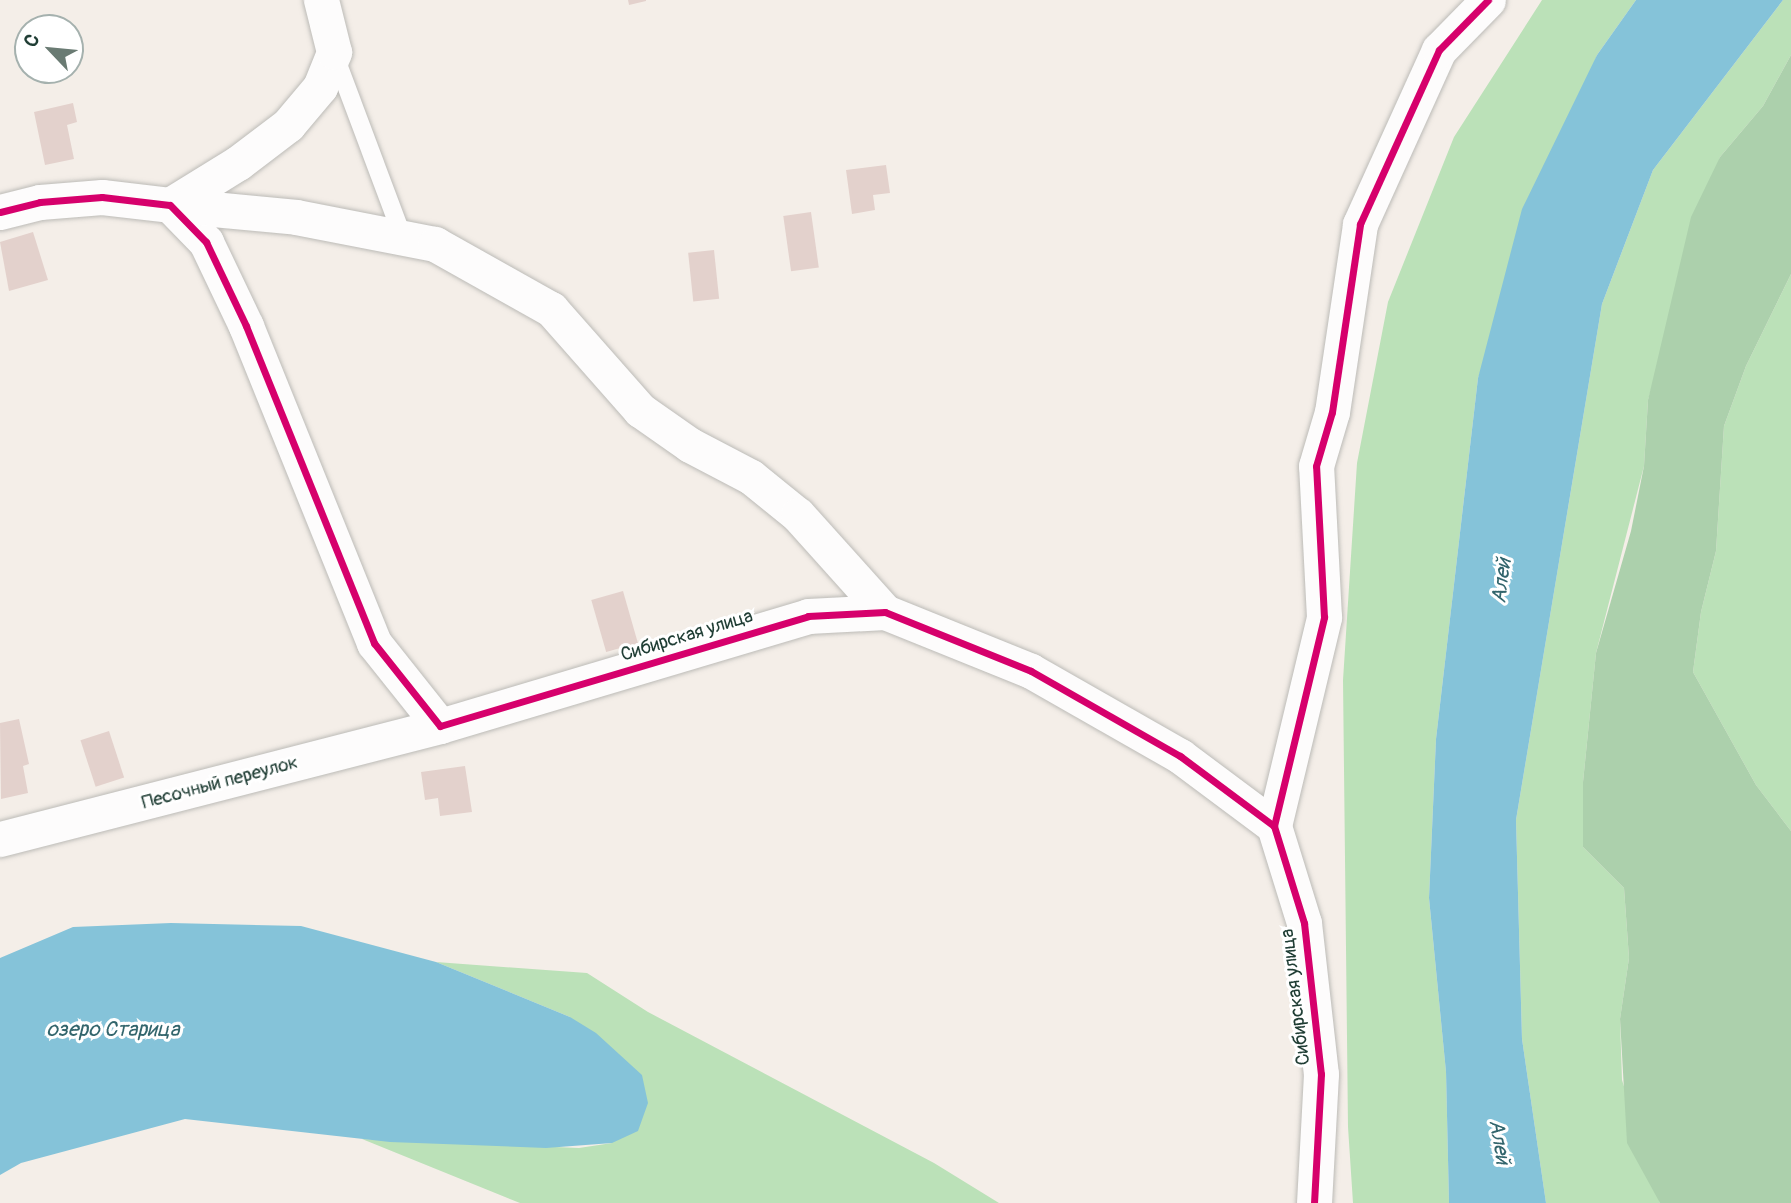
<!DOCTYPE html>
<meta charset="utf-8">
<style>
body{margin:0}
#map{position:relative;width:1791px;height:1203px;overflow:hidden;background:#f4eee8;font-family:Pangolin,sans-serif}
div>[style]{position:absolute}
[style*='--x']{left:calc(var(--x)*1px);top:calc(var(--y)*1px);width:calc(var(--w)*1px);rotate:calc(var(--a)*1deg)}
.green>*{inset:0;background:#bbe1b8}
.forest>*{inset:0;background:#acd0ac}
.water>*{inset:0;background:#85c3d9}
.building>*{inset:0;background:#e3d1cc;transform-origin:0 0}
.roads{filter:drop-shadow(0 0 2px #bcbbb7) drop-shadow(0 0 2px #bcbbb7)}
.lane>*{height:18px;margin:-9px;padding:0 9px;transform-origin:9px;border-radius:9px;background:#fdfcfc}
.street>*{height:35px;margin:-17.5px;padding:0 17.5px;transform-origin:17.5px;border-radius:17.5px;background:#fdfcfc}
.cycleway>*{height:7px;margin:-3.5px;padding:0 3.5px;transform-origin:3.5px;border-radius:3.5px;background:#d6006c}
span{translate:-50% -50%;white-space:nowrap;text-align:center;line-height:1.15;-webkit-text-stroke:6px #fff;paint-order:stroke}
.street-label{font-size:19px;color:#1f3d34}
.water-label{font-size:21px;color:#32656c;font-style:italic}
.north{position:absolute;left:14px;top:14px;width:70px;height:70px;box-sizing:border-box;background:#fff;border:2px solid #a5b1ae;border-radius:50%;rotate:296deg;font-size:19px;font-weight:700;line-height:28px;text-align:center;color:#1f3d34}
.north::after{content:'';display:block;margin:auto;width:24px;height:32px;background:#6a7b73;clip-path:polygon(50% 0,100% 100%,50% 72%,0 100%)}
</style>
<div id="map">
<div class="green">
<div style="clip-path:polygon(1542px 0,1636px 0,1597px 55px,1478px 378px,1436px 739px,1429px 898px,1446px 1072px,1449px 1203px,1353px 1203px,1348px 1127px,1343px 680px,1357px 463px,1388px 302px,1454px 137px)"></div>
<div style="clip-path:polygon(1783px 0,1791px 0,1791px 55px,1763px 106px,1720px 157px,1648px 400px,1644px 466px,1596px 653px,1583px 782px,1583px 847px,1624px 888px,1629px 958px,1620px 1019px,1622px 1080px,1660px 1203px,1546px 1203px,1522px 1039px,1516px 820px,1602px 304px,1653px 170px)"></div>
<div style="clip-path:polygon(1791px 274px,1791px 831px,1756px 785px,1693px 672px,1701px 612px,1716px 551px,1724px 426px,1746px 366px)"></div>
<div style="clip-path:polygon(436px 962px,587px 973px,648px 1012px,934px 1163px,999px 1203px,520px 1203px,362px 1139px,579px 1148px,612px 1143px,570px 1017px)"></div>
</div>
<div class="forest">
<div style="clip-path:polygon(1791px 55px,1791px 274px,1746px 366px,1724px 426px,1716px 551px,1701px 612px,1693px 672px,1756px 785px,1791px 831px,1791px 1203px,1660px 1203px,1627px 1143px,1620px 1019px,1629px 958px,1624px 888px,1583px 847px,1583px 782px,1596px 653px,1631px 531px,1644px 466px,1648px 400px,1691px 217px,1720px 157px,1763px 106px)"></div>
</div>
<div class="water">
<div style="clip-path:polygon(1636px 0,1783px 0,1653px 170px,1602px 304px,1516px 820px,1522px 1039px,1546px 1203px,1449px 1203px,1446px 1072px,1429px 898px,1436px 739px,1478px 378px,1522px 209px,1597px 55px)"></div>
<div style="clip-path:polygon(171px 923px,301px 926px,436px 962px,570px 1017px,596px 1033px,642px 1075px,648px 1103px,638px 1131px,612px 1143px,546px 1148px,390px 1142px,185px 1119px,21px 1163px,0 1175px,0 958px,73px 927px)"></div>
</div>
<div class="building">
<div style="clip-path:polygon(628px 0,646px 0,646px 1px,629px 5px)"></div>
<div style="clip-path:polygon(73px 103px,77px 122px,67px 125px,74px 159px,45px 165px,34px 112px)"></div>
<div style="clip-path:polygon(886px 165px,890px 193px,873px 195px,875px 210px,852px 214px,846px 170px)"></div>
<div style="left:811px;top:212px;width:56px;height:28px;rotate:82deg"></div>
<div style="clip-path:polygon(33px 232px,48px 280px,9px 291px,0 242px)"></div>
<div style="left:714px;top:250px;width:49px;height:26px;rotate:84deg"></div>
<div style="left:623px;top:591px;width:54px;height:33px;rotate:74deg"></div>
<div style="clip-path:polygon(19px 719px,29px 764px,23px 766px,28px 793px,1px 799px,0 723px)"></div>
<div style="left:109px;top:731px;width:49px;height:30px;rotate:72deg"></div>
<div style="clip-path:polygon(465px 766px,472px 812px,440px 816px,438px 798px,425px 800px,421px 772px)"></div>
</div>
<div class="roads">
<div class="lane">
<div style="--x:335;--y:56;--w:194;--a:69.5"></div>
</div>
<div class="street">
<div style="--x:170;--y:205;--w:127;--a:5.4"></div>
<div style="--x:296;--y:217;--w:142;--a:11"></div>
<div style="--x:435;--y:244;--w:133;--a:29.3"></div>
<div style="--x:551;--y:309;--w:135;--a:48.6"></div>
<div style="--x:640;--y:410;--w:61;--a:35"></div>
<div style="--x:690;--y:445;--w:69;--a:27.7"></div>
<div style="--x:751;--y:477;--w:60;--a:39"></div>
<div style="--x:798;--y:515;--w:130;--a:48.1"></div>
<div style="--x:170;--y:205;--w:80;--a:-31.7"></div>
<div style="--x:238;--y:163;--w:63;--a:-37.2"></div>
<div style="--x:288;--y:125;--w:50;--a:-49.9"></div>
<div style="--x:320;--y:87;--w:38;--a:-68"></div>
<div style="--x:334;--y:52;--w:54;--a:-104"></div>
<div style="--x:0;--y:212;--w:41;--a:-14"></div>
<div style="--x:40;--y:202;--w:62;--a:-4.6"></div>
<div style="--x:102;--y:197;--w:68;--a:6.7"></div>
<div style="--x:170;--y:205;--w:52;--a:45.8"></div>
<div style="--x:206;--y:242;--w:93;--a:64.5"></div>
<div style="--x:246;--y:326;--w:342;--a:68"></div>
<div style="--x:374;--y:643;--w:106;--a:51.5"></div>
<div style="--x:440;--y:726;--w:384;--a:-16.6"></div>
<div style="--x:808;--y:616;--w:77;--a:-3"></div>
<div style="--x:885;--y:612;--w:157;--a:22"></div>
<div style="--x:1031;--y:671;--w:172;--a:29.7"></div>
<div style="--x:1180;--y:756;--w:117;--a:36.7"></div>
<div style="--x:1274;--y:826;--w:102;--a:72.8"></div>
<div style="--x:1304;--y:923;--w:152;--a:83.6"></div>
<div style="--x:1321;--y:1074;--w:129;--a:93.1"></div>
<div style="--x:1274;--y:826;--w:215;--a:-76.5"></div>
<div style="--x:1324;--y:617;--w:151;--a:-93"></div>
<div style="--x:1316;--y:466;--w:56;--a:-73.5"></div>
<div style="--x:1332;--y:412;--w:190;--a:-81.5"></div>
<div style="--x:1360;--y:224;--w:191;--a:-65.6"></div>
<div style="--x:1439;--y:50;--w:70;--a:-45.6"></div>
<div style="--x:0;--y:839;--w:454;--a:-14.4"></div>
</div>
</div>
<div class="cycleway">
<div style="--x:0;--y:212;--w:41;--a:-14"></div>
<div style="--x:40;--y:202;--w:62;--a:-4.6"></div>
<div style="--x:102;--y:197;--w:68;--a:6.7"></div>
<div style="--x:170;--y:205;--w:52;--a:45.8"></div>
<div style="--x:206;--y:242;--w:93;--a:64.5"></div>
<div style="--x:246;--y:326;--w:342;--a:68"></div>
<div style="--x:374;--y:643;--w:106;--a:51.5"></div>
<div style="--x:440;--y:726;--w:384;--a:-16.6"></div>
<div style="--x:808;--y:616;--w:77;--a:-3"></div>
<div style="--x:885;--y:612;--w:157;--a:22"></div>
<div style="--x:1031;--y:671;--w:172;--a:29.7"></div>
<div style="--x:1180;--y:756;--w:117;--a:36.7"></div>
<div style="--x:1274;--y:826;--w:102;--a:72.8"></div>
<div style="--x:1304;--y:923;--w:152;--a:83.6"></div>
<div style="--x:1321;--y:1074;--w:129;--a:93.1"></div>
<div style="--x:1274;--y:826;--w:215;--a:-76.5"></div>
<div style="--x:1324;--y:617;--w:151;--a:-93"></div>
<div style="--x:1316;--y:466;--w:56;--a:-73.5"></div>
<div style="--x:1332;--y:412;--w:190;--a:-81.5"></div>
<div style="--x:1360;--y:224;--w:191;--a:-65.6"></div>
<div style="--x:1439;--y:50;--w:70;--a:-45.6"></div>
</div>
<div class="street-label">
<span style="left:687px;top:636px;rotate:-17deg">Сибирская улица</span>
<span style="left:220px;top:783px;rotate:-15deg">Песочный переулок</span>
<span style="left:1296px;top:997px;rotate:-97deg">Сибирская улица</span>
</div>
<div class="water-label">
<span style="left:1502px;top:581px;rotate:-83deg">Алей</span>
<span style="left:113px;top:1030px">озеро Старица</span>
<span style="left:1499px;top:1142px;rotate:80deg">Алей</span>
</div>
<div class="north">С</div>
</div>
